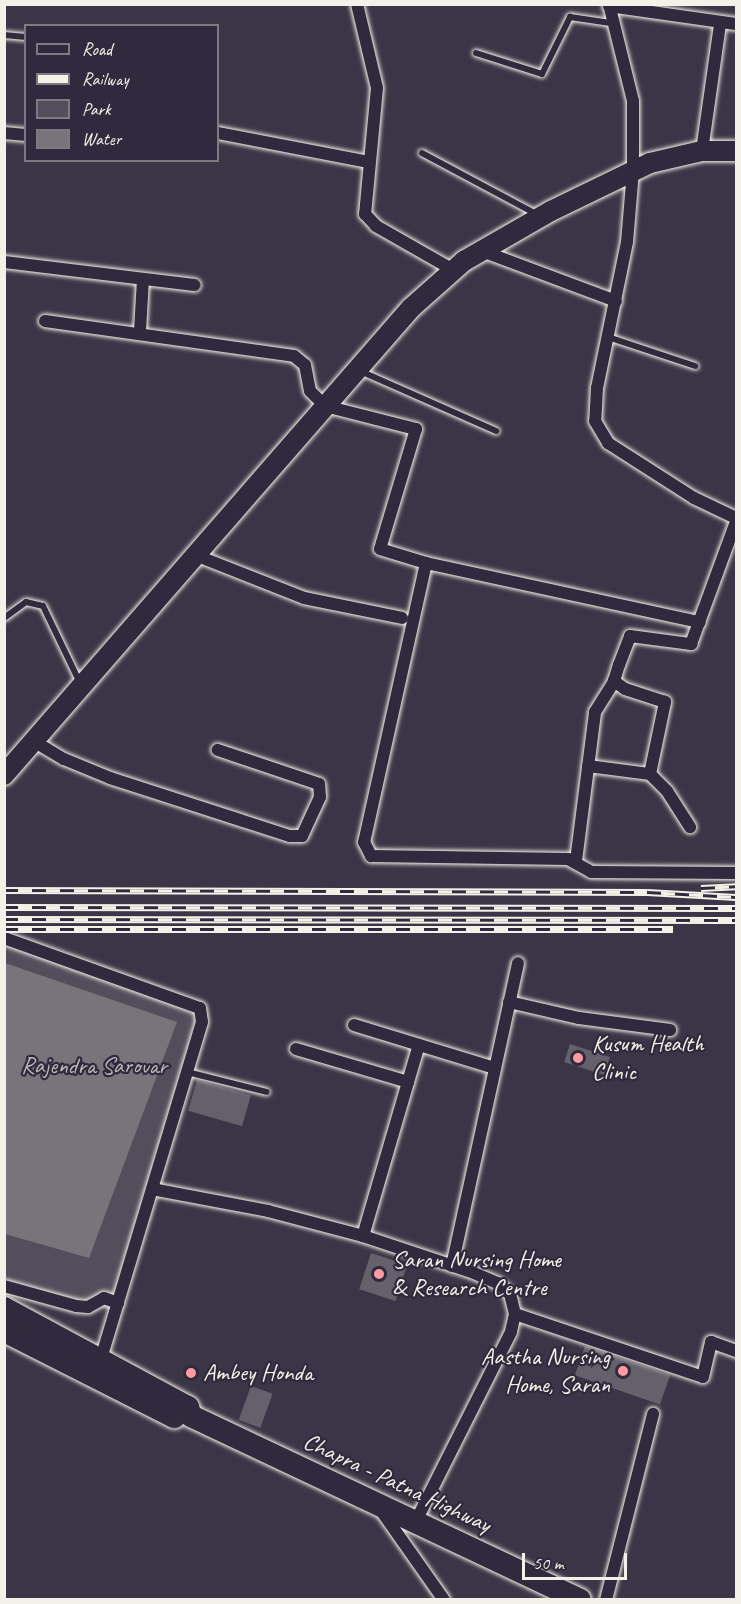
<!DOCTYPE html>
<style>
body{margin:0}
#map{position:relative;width:741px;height:1604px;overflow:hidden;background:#3b3647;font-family:Caveat,sans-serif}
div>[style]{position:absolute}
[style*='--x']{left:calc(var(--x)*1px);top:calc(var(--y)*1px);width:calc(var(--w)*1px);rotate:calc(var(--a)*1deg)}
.green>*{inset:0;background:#534e5c}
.water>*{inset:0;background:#78747b}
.building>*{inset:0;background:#65616c;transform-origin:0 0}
.roads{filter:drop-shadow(0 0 2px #f4f1e8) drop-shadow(0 0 2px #f4f1e8)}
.lane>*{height:6px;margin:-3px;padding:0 3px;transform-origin:3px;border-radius:3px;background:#2f2a3d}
.street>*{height:12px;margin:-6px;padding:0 6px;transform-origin:6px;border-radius:6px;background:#2f2a3d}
.primary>*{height:20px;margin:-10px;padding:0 10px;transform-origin:10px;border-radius:10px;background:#2f2a3d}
.highway>*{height:22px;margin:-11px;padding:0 11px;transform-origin:11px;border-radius:11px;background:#2f2a3d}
.rail>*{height:7px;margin-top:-3.5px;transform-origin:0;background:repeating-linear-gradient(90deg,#2f2a3d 0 14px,#f4f1e8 0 28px);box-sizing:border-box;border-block:2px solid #f4f1e8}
.dots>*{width:16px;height:16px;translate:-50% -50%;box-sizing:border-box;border:3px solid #2f2a3d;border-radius:50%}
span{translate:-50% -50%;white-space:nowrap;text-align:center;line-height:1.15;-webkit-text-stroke:4.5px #2f2a3d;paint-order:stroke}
.poi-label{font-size:24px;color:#f4f1e8}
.left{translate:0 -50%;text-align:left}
.right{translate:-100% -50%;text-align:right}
.park-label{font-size:24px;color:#bcb8b7}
.street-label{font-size:24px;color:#f4f1e8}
.frame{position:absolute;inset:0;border:6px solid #f4f1e8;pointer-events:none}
.legend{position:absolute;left:24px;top:24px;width:195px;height:138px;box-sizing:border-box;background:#2f2a3d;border:2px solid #7e7a81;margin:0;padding:8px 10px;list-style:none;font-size:18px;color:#f4f1e8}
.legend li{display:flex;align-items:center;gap:12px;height:30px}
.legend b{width:30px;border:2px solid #7e7a81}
.scale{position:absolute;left:522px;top:1553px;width:105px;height:27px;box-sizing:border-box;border:3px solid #f4f1e8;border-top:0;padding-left:8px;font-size:18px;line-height:21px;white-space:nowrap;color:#f4f1e8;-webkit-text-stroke:4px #2f2a3d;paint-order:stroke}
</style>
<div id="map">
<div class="green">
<div style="clip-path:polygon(4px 941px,206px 1010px,115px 1312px,5px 1279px)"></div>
</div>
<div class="water">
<div style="clip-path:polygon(5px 963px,177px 1022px,89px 1258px,5px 1234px)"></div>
</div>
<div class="building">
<div style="left:570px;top:1044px;width:42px;height:19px;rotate:18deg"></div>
<div style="left:197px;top:1080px;width:56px;height:32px;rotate:16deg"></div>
<div style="left:371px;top:1253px;width:38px;height:38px;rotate:18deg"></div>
<div style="left:585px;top:1346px;width:90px;height:31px;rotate:19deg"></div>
<div style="left:251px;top:1386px;width:23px;height:36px;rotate:20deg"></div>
</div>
<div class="roads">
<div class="lane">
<div style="--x:4;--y:35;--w:22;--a:5"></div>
<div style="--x:476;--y:53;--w:69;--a:17.7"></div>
<div style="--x:542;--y:74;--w:64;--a:-63.8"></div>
<div style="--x:570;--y:17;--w:41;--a:8.3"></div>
<div style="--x:422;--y:153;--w:132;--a:28.1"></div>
<div style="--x:608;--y:337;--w:92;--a:18.4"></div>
<div style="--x:360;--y:371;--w:149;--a:23.8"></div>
<div style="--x:4;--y:618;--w:27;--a:-36"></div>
<div style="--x:26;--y:602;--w:17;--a:13"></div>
<div style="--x:43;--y:606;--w:85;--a:64.3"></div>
<div style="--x:187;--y:1072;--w:82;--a:14"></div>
</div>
<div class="street">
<div style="--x:357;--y:4;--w:86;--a:76.6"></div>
<div style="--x:377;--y:88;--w:127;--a:95.4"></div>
<div style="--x:365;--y:214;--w:16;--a:47"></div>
<div style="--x:376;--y:226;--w:89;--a:29.7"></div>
<div style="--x:609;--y:4;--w:100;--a:76.1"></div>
<div style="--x:633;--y:101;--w:70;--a:90"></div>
<div style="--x:633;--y:171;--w:71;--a:94.8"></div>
<div style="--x:627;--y:242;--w:149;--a:101.6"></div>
<div style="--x:597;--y:388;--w:33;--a:93"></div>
<div style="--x:595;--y:421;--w:26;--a:59"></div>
<div style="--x:608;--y:443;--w:102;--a:32.6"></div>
<div style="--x:694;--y:498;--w:47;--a:25.5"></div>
<div style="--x:609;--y:6;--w:128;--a:8.1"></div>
<div style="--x:4;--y:133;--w:22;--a:5"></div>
<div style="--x:218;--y:133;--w:154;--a:10.9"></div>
<div style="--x:702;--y:151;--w:127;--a:-81.9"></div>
<div style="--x:482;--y:251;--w:143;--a:20.5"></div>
<div style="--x:4;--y:262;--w:192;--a:6.9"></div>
<div style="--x:45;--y:321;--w:251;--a:8"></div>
<div style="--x:294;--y:356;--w:14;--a:39"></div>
<div style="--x:305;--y:365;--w:26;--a:79"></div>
<div style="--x:310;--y:391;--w:21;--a:45"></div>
<div style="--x:325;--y:406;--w:94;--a:14.2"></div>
<div style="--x:416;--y:429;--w:125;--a:106.7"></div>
<div style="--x:380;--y:549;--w:48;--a:16.9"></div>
<div style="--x:426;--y:563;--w:286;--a:102.5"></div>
<div style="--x:364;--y:842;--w:16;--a:63"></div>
<div style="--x:371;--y:856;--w:197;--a:0.9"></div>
<div style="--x:568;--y:859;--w:26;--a:29"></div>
<div style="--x:591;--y:872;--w:145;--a:0.4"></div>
<div style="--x:140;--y:331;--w:52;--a:-86.7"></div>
<div style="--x:195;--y:555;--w:117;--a:21.5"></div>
<div style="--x:304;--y:598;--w:100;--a:11.5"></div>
<div style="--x:426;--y:563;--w:280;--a:12.2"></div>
<div style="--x:32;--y:740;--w:37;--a:31"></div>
<div style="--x:64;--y:759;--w:50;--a:22.4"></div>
<div style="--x:110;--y:778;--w:189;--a:17.9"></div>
<div style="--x:290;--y:836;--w:12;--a:0"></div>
<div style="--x:302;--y:836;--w:43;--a:-65.2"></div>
<div style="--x:320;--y:797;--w:13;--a:-94"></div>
<div style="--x:319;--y:784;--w:107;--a:-161.4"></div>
<div style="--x:588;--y:766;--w:63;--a:7.4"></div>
<div style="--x:650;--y:774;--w:24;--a:45"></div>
<div style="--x:667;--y:791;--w:43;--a:57.4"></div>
<div style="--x:650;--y:774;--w:74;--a:-78.2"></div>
<div style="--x:665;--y:702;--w:42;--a:-162"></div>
<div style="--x:625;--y:689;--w:14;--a:-144"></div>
<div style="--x:614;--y:681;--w:17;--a:-73"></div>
<div style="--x:619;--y:665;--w:31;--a:-69"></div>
<div style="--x:630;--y:636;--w:62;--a:7.5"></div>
<div style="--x:691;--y:644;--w:130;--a:-69.8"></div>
<div style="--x:576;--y:861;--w:150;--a:-82.7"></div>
<div style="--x:595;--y:712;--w:36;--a:-58"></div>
<div style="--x:4;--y:938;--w:208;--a:19.7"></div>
<div style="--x:200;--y:1008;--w:14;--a:82"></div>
<div style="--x:202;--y:1022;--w:351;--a:106.7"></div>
<div style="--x:509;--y:1002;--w:72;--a:12.9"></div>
<div style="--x:579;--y:1018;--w:92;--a:7.5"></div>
<div style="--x:354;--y:1025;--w:147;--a:17"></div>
<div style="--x:296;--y:1049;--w:117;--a:16.4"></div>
<div style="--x:152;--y:1189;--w:118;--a:10.7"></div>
<div style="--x:268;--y:1211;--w:98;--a:14.7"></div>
<div style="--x:363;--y:1236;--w:117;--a:18.4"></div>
<div style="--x:474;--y:1273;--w:26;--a:23"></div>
<div style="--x:498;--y:1283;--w:16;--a:43"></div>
<div style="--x:510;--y:1294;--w:21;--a:76"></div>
<div style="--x:515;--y:1314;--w:18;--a:103"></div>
<div style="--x:511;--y:1332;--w:212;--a:116.7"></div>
<div style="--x:363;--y:1236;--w:199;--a:-73.7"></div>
<div style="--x:452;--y:1266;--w:310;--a:-77.7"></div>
<div style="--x:4;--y:1286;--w:75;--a:15.5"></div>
<div style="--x:76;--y:1306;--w:12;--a:5"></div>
<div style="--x:88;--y:1307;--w:18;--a:-29"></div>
<div style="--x:104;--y:1298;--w:15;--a:20"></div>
<div style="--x:515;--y:1314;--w:198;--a:18.5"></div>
<div style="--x:703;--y:1377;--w:36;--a:-77"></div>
<div style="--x:711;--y:1342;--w:27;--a:20"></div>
<div style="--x:380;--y:1509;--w:111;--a:54.9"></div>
<div style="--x:606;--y:1600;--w:192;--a:-75.8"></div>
</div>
<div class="primary">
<div style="--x:4;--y:775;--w:619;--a:-48.93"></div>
<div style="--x:411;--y:308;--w:71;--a:-41.6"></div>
<div style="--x:464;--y:261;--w:100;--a:-29.9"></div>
<div style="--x:551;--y:211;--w:110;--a:-25.9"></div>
<div style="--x:650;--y:163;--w:53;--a:-13"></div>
<div style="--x:702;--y:151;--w:34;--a:0"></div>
</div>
<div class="highway">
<div style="--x:4;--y:1308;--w:209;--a:28.3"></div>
<div style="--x:188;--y:1407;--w:9;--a:72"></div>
<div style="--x:191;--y:1416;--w:430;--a:25.3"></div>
<div style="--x:4;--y:1331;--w:191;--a:26.8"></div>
</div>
</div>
<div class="rail">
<div style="--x:701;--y:888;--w:35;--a:-3"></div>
<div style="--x:4;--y:890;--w:643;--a:0.18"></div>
<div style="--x:647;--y:892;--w:89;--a:3.2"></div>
<div style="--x:4;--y:907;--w:732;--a:0.08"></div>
<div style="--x:4;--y:919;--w:732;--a:0.08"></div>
<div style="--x:4;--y:929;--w:669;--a:0"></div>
</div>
<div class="dots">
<div style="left:578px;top:1058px;background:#ff9aa2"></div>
<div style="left:379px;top:1274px;background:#ff9aa2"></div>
<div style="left:623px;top:1371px;background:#ff9aa2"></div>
<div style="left:191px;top:1373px;background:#ff9aa2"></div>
</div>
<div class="poi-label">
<span class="left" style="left:592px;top:1058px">Kusum Health<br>Clinic</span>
<span class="left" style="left:392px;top:1274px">Saran Nursing Home<br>&amp; Research Centre</span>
<span class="right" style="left:610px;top:1371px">Aastha Nursing<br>Home, Saran</span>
<span class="left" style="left:203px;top:1373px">Ambey Honda</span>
</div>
<div class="park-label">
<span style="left:94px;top:1066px">Rajendra Sarovar</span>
</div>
<div class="street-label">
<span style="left:397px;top:1483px;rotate:25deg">Chapra - Patna Highway</span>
</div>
<div class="frame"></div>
<ul class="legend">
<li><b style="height:8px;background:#2f2a3d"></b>Road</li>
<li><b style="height:8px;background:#f4f1e8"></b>Railway</li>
<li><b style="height:16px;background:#534e5c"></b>Park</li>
<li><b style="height:16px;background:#78747b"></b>Water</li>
</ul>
<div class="scale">50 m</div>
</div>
